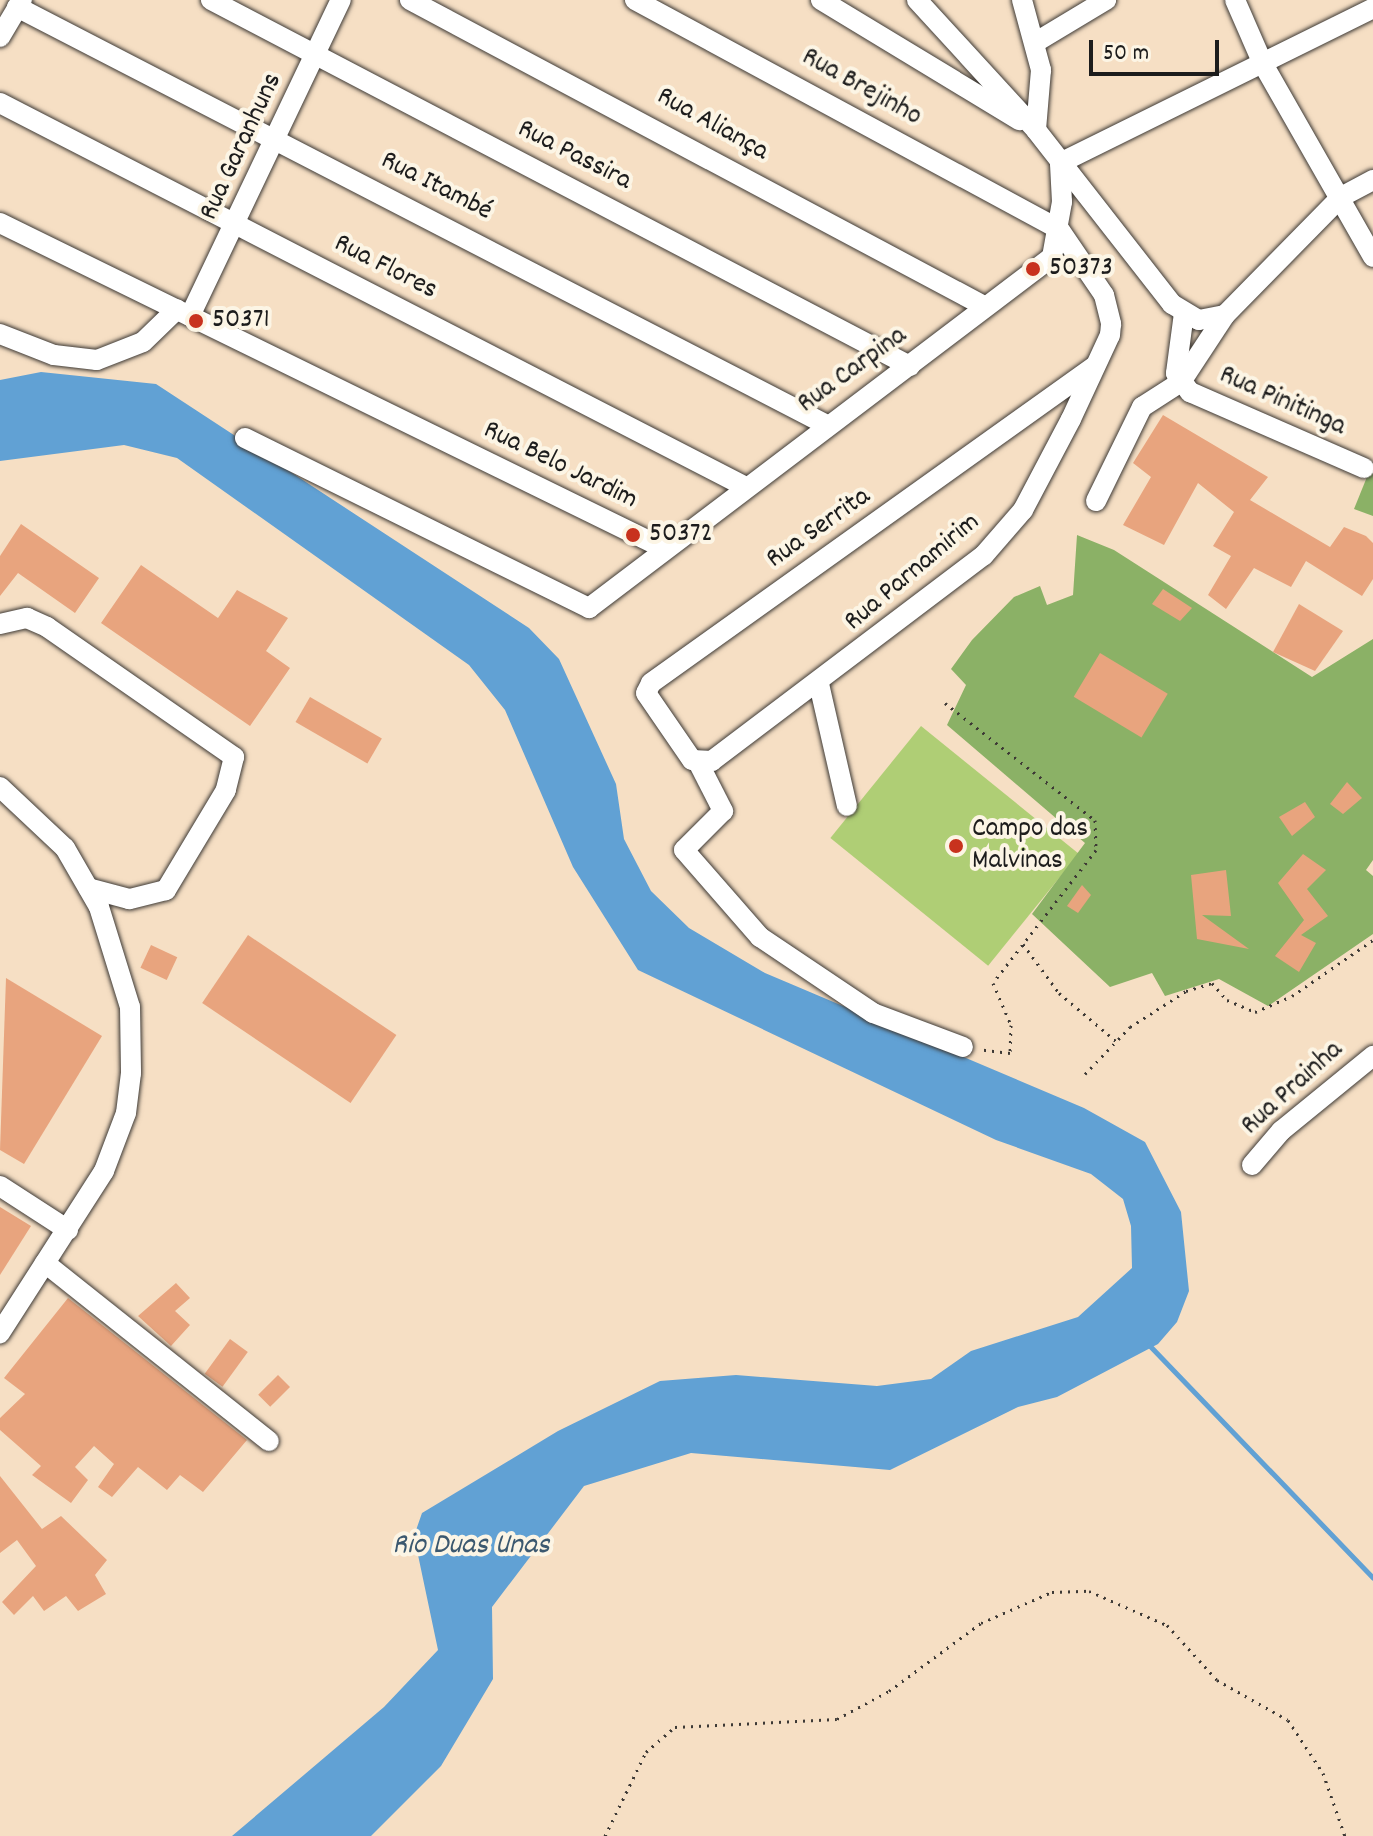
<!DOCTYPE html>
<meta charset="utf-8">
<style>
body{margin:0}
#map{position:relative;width:1373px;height:1836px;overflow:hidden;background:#f6dfc4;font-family:Dekko,sans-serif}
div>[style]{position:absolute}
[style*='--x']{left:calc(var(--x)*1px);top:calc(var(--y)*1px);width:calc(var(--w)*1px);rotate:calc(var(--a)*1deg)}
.green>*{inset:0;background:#afce75;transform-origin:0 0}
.forest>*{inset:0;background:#8bb166}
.water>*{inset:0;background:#61a1d4}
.stream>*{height:5px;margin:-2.5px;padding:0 2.5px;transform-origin:2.5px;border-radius:2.5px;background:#61a1d4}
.building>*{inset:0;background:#e8a47e;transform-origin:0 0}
.path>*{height:3px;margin-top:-1.5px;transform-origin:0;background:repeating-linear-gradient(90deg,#3d3935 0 2px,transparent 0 8px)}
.roads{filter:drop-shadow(0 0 2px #3d3935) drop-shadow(0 0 2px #3d3935)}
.minor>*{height:20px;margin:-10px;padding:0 10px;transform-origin:10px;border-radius:10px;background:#fff}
.dots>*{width:22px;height:22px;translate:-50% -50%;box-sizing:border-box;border:4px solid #fcf5e5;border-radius:50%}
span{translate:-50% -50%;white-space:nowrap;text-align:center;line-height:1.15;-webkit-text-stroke:8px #fcf5e5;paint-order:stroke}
.street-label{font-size:28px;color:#1c1c1c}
.poi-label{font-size:28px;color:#1c1c1c}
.left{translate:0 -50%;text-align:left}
.water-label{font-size:30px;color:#3b586f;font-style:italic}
.scale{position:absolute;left:1089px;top:40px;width:130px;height:36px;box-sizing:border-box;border:4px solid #1c1c1c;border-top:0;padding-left:10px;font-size:24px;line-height:28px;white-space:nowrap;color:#1c1c1c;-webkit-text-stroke:6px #fcf5e5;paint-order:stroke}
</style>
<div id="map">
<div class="green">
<div style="left:921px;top:726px;width:203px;height:144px;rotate:39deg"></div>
</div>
<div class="forest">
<div style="clip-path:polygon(1373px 462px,1373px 516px,1354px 509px)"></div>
<div style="clip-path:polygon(1077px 535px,1114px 550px,1312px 677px,1373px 639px,1373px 860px,1366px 870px,1373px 876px,1373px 934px,1268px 1006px,1219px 979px,1165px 996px,1152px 973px,1110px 987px,1032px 914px,1085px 843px,947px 725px,966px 685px,951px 669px,972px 640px,1014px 597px,1040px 586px,1047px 605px,1073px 595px)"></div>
</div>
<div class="water">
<div style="clip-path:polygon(41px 372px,156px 384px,529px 628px,559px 659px,616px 784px,624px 839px,651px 891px,689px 928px,765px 973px,1084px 1108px,1145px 1142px,1181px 1212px,1189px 1291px,1177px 1322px,1158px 1344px,1057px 1397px,1018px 1407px,890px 1470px,691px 1453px,584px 1486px,492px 1607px,493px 1679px,441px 1766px,371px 1836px,232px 1836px,384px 1707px,438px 1650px,414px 1536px,422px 1513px,558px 1431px,660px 1381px,736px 1375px,877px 1386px,931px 1379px,971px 1351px,1078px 1317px,1132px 1268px,1131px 1226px,1123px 1199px,1091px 1174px,996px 1140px,638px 970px,573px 867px,505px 710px,469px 665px,177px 458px,124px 445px,0 461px,0 380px)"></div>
</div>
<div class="stream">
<div style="--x:1149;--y:1345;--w:323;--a:46.1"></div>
</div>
<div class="building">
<div style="clip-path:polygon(1163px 415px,1268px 477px,1250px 500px,1330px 547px,1344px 527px,1366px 536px,1373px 543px,1373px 579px,1362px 596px,1306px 561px,1291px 587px,1254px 568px,1226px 609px,1208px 595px,1231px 556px,1213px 546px,1234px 512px,1198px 483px,1164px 545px,1123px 525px,1151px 477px,1133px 463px)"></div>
<div style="clip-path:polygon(21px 524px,99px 578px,75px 613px,18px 573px,0 596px,0 556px)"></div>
<div style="clip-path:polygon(141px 565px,218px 618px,237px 590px,288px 618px,266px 651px,290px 668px,250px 726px,101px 623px)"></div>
<div style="clip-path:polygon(1163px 589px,1192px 608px,1180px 621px,1152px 604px)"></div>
<div style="clip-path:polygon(1299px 604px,1343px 631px,1315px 671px,1273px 652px)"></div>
<div style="left:1100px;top:653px;width:79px;height:51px;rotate:31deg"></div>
<div style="left:310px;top:697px;width:83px;height:29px;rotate:30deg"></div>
<div style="clip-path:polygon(1347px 782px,1362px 798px,1343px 814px,1330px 804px)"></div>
<div style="clip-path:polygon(1305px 802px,1315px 817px,1292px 836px,1279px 817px)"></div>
<div style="clip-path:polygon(1303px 854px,1326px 870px,1307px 889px,1328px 916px,1301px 935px,1316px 943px,1299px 972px,1275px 956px,1304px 920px,1278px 883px)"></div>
<div style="clip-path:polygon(1226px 870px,1231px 916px,1202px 915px,1249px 949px,1197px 939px,1191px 875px)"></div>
<div style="clip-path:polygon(1082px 885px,1091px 895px,1078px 913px,1067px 906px)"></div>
<div style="left:248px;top:935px;width:179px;height:82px;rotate:34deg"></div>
<div style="left:151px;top:945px;width:29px;height:25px;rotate:25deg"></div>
<div style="clip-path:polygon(6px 978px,102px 1036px,24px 1164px,0 1150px)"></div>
<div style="clip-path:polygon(0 1207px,31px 1226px,0 1275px)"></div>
<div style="clip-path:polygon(176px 1283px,190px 1298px,175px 1311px,190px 1325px,171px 1346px,138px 1316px)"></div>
<div style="clip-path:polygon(68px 1298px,247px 1440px,203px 1492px,180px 1475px,167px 1490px,138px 1467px,112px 1497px,98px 1487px,114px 1464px,94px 1446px,75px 1467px,88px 1480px,71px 1503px,32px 1475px,41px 1466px,0 1430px,0 1418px,25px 1394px,4px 1378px)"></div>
<div style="left:230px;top:1339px;width:22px;height:43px;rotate:36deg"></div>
<div style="left:278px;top:1375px;width:17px;height:28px;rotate:45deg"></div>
<div style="clip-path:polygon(0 1476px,42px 1529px,61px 1516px,107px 1560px,95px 1575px,106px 1594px,78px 1611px,66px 1596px,44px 1611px,33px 1596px,14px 1615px,2px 1602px,36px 1566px,17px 1540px,0 1553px)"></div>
</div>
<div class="path">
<div style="--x:945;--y:703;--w:190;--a:38"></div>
<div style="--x:1095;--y:820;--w:30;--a:88"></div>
<div style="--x:1096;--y:850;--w:168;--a:127.8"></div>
<div style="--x:993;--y:983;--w:46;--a:66.8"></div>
<div style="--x:1011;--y:1025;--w:28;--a:92"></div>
<div style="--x:1010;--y:1053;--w:31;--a:-173"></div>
<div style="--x:1023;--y:944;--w:61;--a:53.7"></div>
<div style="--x:1059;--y:993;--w:75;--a:40.1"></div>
<div style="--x:1085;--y:1074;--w:65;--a:-46.2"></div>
<div style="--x:1130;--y:1027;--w:67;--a:-32.7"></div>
<div style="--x:1186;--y:991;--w:27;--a:-17"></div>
<div style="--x:1212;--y:983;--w:23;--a:49"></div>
<div style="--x:1227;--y:1000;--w:30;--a:23"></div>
<div style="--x:1255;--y:1012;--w:40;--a:-23.4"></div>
<div style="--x:1292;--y:996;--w:98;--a:-34.7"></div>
<div style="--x:605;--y:1836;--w:93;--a:-64"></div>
<div style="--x:646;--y:1752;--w:38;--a:-41"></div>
<div style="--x:675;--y:1727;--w:162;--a:-2.8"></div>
<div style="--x:837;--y:1719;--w:59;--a:-28.3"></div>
<div style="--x:889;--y:1691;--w:114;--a:-36.5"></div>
<div style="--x:981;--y:1623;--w:77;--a:-23.6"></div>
<div style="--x:1052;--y:1592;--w:37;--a:-2"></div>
<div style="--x:1089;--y:1591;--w:85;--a:23.6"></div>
<div style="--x:1167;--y:1625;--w:74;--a:47.7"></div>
<div style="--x:1217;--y:1680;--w:81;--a:29.4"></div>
<div style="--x:1288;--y:1720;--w:64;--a:56.6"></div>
<div style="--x:1323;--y:1773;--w:67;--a:70.8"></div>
</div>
<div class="roads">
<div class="minor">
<div style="--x:211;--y:0;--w:789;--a:27.64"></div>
<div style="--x:410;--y:0;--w:650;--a:28.06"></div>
<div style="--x:635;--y:0;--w:482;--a:28.4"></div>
<div style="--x:1059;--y:229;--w:80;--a:55.7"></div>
<div style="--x:1104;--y:295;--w:30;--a:76"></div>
<div style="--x:1111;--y:324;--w:11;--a:95"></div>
<div style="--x:1110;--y:335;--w:93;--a:114.9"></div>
<div style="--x:1071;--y:419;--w:103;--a:117.8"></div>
<div style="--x:1023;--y:510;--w:60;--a:130.9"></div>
<div style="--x:984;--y:555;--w:341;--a:142.9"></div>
<div style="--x:712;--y:761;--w:20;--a:-177"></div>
<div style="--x:692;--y:760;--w:81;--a:-124.5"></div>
<div style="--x:646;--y:693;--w:11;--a:-63"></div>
<div style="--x:651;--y:683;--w:546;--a:-35.53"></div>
<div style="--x:821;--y:0;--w:232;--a:31.2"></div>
<div style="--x:917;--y:0;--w:176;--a:47.5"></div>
<div style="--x:1036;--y:130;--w:221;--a:52"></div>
<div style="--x:1172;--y:304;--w:31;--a:31"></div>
<div style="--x:1199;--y:320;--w:26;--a:-11"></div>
<div style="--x:1225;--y:315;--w:165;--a:-45.5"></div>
<div style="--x:1341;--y:197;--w:36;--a:-28"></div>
<div style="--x:1022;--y:0;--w:73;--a:74.8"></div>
<div style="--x:1041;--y:70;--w:60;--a:94.8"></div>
<div style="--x:1235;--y:0;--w:70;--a:66.4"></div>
<div style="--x:1263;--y:64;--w:222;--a:60.3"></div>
<div style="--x:17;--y:7;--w:911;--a:27.3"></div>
<div style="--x:0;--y:37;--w:43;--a:-59.3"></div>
<div style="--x:1036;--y:42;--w:82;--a:-31"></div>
<div style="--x:0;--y:103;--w:837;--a:27.24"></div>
<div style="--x:1060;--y:163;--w:349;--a:-26.3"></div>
<div style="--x:0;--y:223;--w:738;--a:26.11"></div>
<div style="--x:1184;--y:313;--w:61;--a:97.6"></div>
<div style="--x:1176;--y:373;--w:24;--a:54"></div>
<div style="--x:1190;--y:392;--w:190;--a:23.6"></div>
<div style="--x:190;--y:316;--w:350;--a:-64.5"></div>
<div style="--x:0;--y:334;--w:58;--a:21.3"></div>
<div style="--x:54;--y:355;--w:43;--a:6.6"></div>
<div style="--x:97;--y:360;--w:49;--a:-21.4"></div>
<div style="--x:143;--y:342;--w:47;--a:-44.1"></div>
<div style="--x:245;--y:438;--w:384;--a:26.3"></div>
<div style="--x:589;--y:608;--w:581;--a:-37.17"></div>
<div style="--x:1052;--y:257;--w:56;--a:-79.7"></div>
<div style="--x:1062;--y:202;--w:39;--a:-93"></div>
<div style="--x:1096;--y:501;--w:105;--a:-63.9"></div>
<div style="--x:1142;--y:407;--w:46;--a:-32.7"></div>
<div style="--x:1181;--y:382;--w:80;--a:-56.7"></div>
<div style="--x:0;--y:624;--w:28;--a:-13"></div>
<div style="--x:27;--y:618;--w:22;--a:24"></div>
<div style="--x:47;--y:627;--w:228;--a:34.8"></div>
<div style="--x:234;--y:757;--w:34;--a:104"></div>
<div style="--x:226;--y:790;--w:117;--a:121"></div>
<div style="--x:166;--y:890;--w:38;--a:166"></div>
<div style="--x:129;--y:899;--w:42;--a:-165"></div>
<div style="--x:819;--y:684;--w:125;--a:77.1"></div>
<div style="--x:699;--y:764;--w:53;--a:62.9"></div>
<div style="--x:723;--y:811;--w:55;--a:135"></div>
<div style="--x:684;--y:850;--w:116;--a:48.9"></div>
<div style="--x:760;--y:937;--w:136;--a:33.9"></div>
<div style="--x:873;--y:1013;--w:96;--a:20.7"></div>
<div style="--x:0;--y:787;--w:89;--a:43.2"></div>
<div style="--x:65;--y:848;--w:68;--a:60"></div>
<div style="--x:99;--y:907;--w:105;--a:72.8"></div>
<div style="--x:130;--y:1007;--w:66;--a:89.1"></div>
<div style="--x:131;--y:1073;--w:40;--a:97.1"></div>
<div style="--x:126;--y:1113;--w:62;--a:110.8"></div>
<div style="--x:104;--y:1171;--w:193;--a:122.7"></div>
<div style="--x:1252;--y:1165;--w:45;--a:-49.5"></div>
<div style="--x:1281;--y:1131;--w:119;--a:-39.2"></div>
<div style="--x:0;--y:1186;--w:81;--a:32.9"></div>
<div style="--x:45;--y:1263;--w:286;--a:38.5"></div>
</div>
</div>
<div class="dots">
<div style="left:1033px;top:269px;background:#c8321e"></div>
<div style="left:196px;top:321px;background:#c8321e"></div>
<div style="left:633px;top:535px;background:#c8321e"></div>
<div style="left:956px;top:846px;background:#c8321e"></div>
</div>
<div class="street-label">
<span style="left:861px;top:88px;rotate:29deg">Rua Brejinho</span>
<span style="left:712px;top:125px;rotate:29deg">Rua Aliança</span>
<span style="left:242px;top:147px;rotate:-65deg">Rua Garanhuns</span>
<span style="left:574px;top:156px;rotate:27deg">Rua Passira</span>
<span style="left:436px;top:187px;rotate:27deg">Rua Itambé</span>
<span style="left:385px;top:268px;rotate:27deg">Rua Flores</span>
<span style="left:853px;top:371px;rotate:-36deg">Rua Carpina</span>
<span style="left:1282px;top:402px;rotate:24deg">Rua Pinitinga</span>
<span style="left:560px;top:466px;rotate:26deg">Rua Belo Jardim</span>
<span style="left:819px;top:529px;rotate:-35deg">Rua Serrita</span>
<span style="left:913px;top:573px;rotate:-40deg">Rua Parnamirim</span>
<span style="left:1293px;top:1089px;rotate:-42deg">Rua Prainha</span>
</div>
<div class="poi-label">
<span class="left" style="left:1049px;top:269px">50373</span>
<span class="left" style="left:212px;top:321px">50371</span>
<span class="left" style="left:649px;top:535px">50372</span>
<span class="left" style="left:972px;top:846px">Campo das<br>Malvinas</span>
</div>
<div class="water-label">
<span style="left:471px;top:1547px">Rio Duas Unas</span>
</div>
<div class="scale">50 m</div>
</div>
